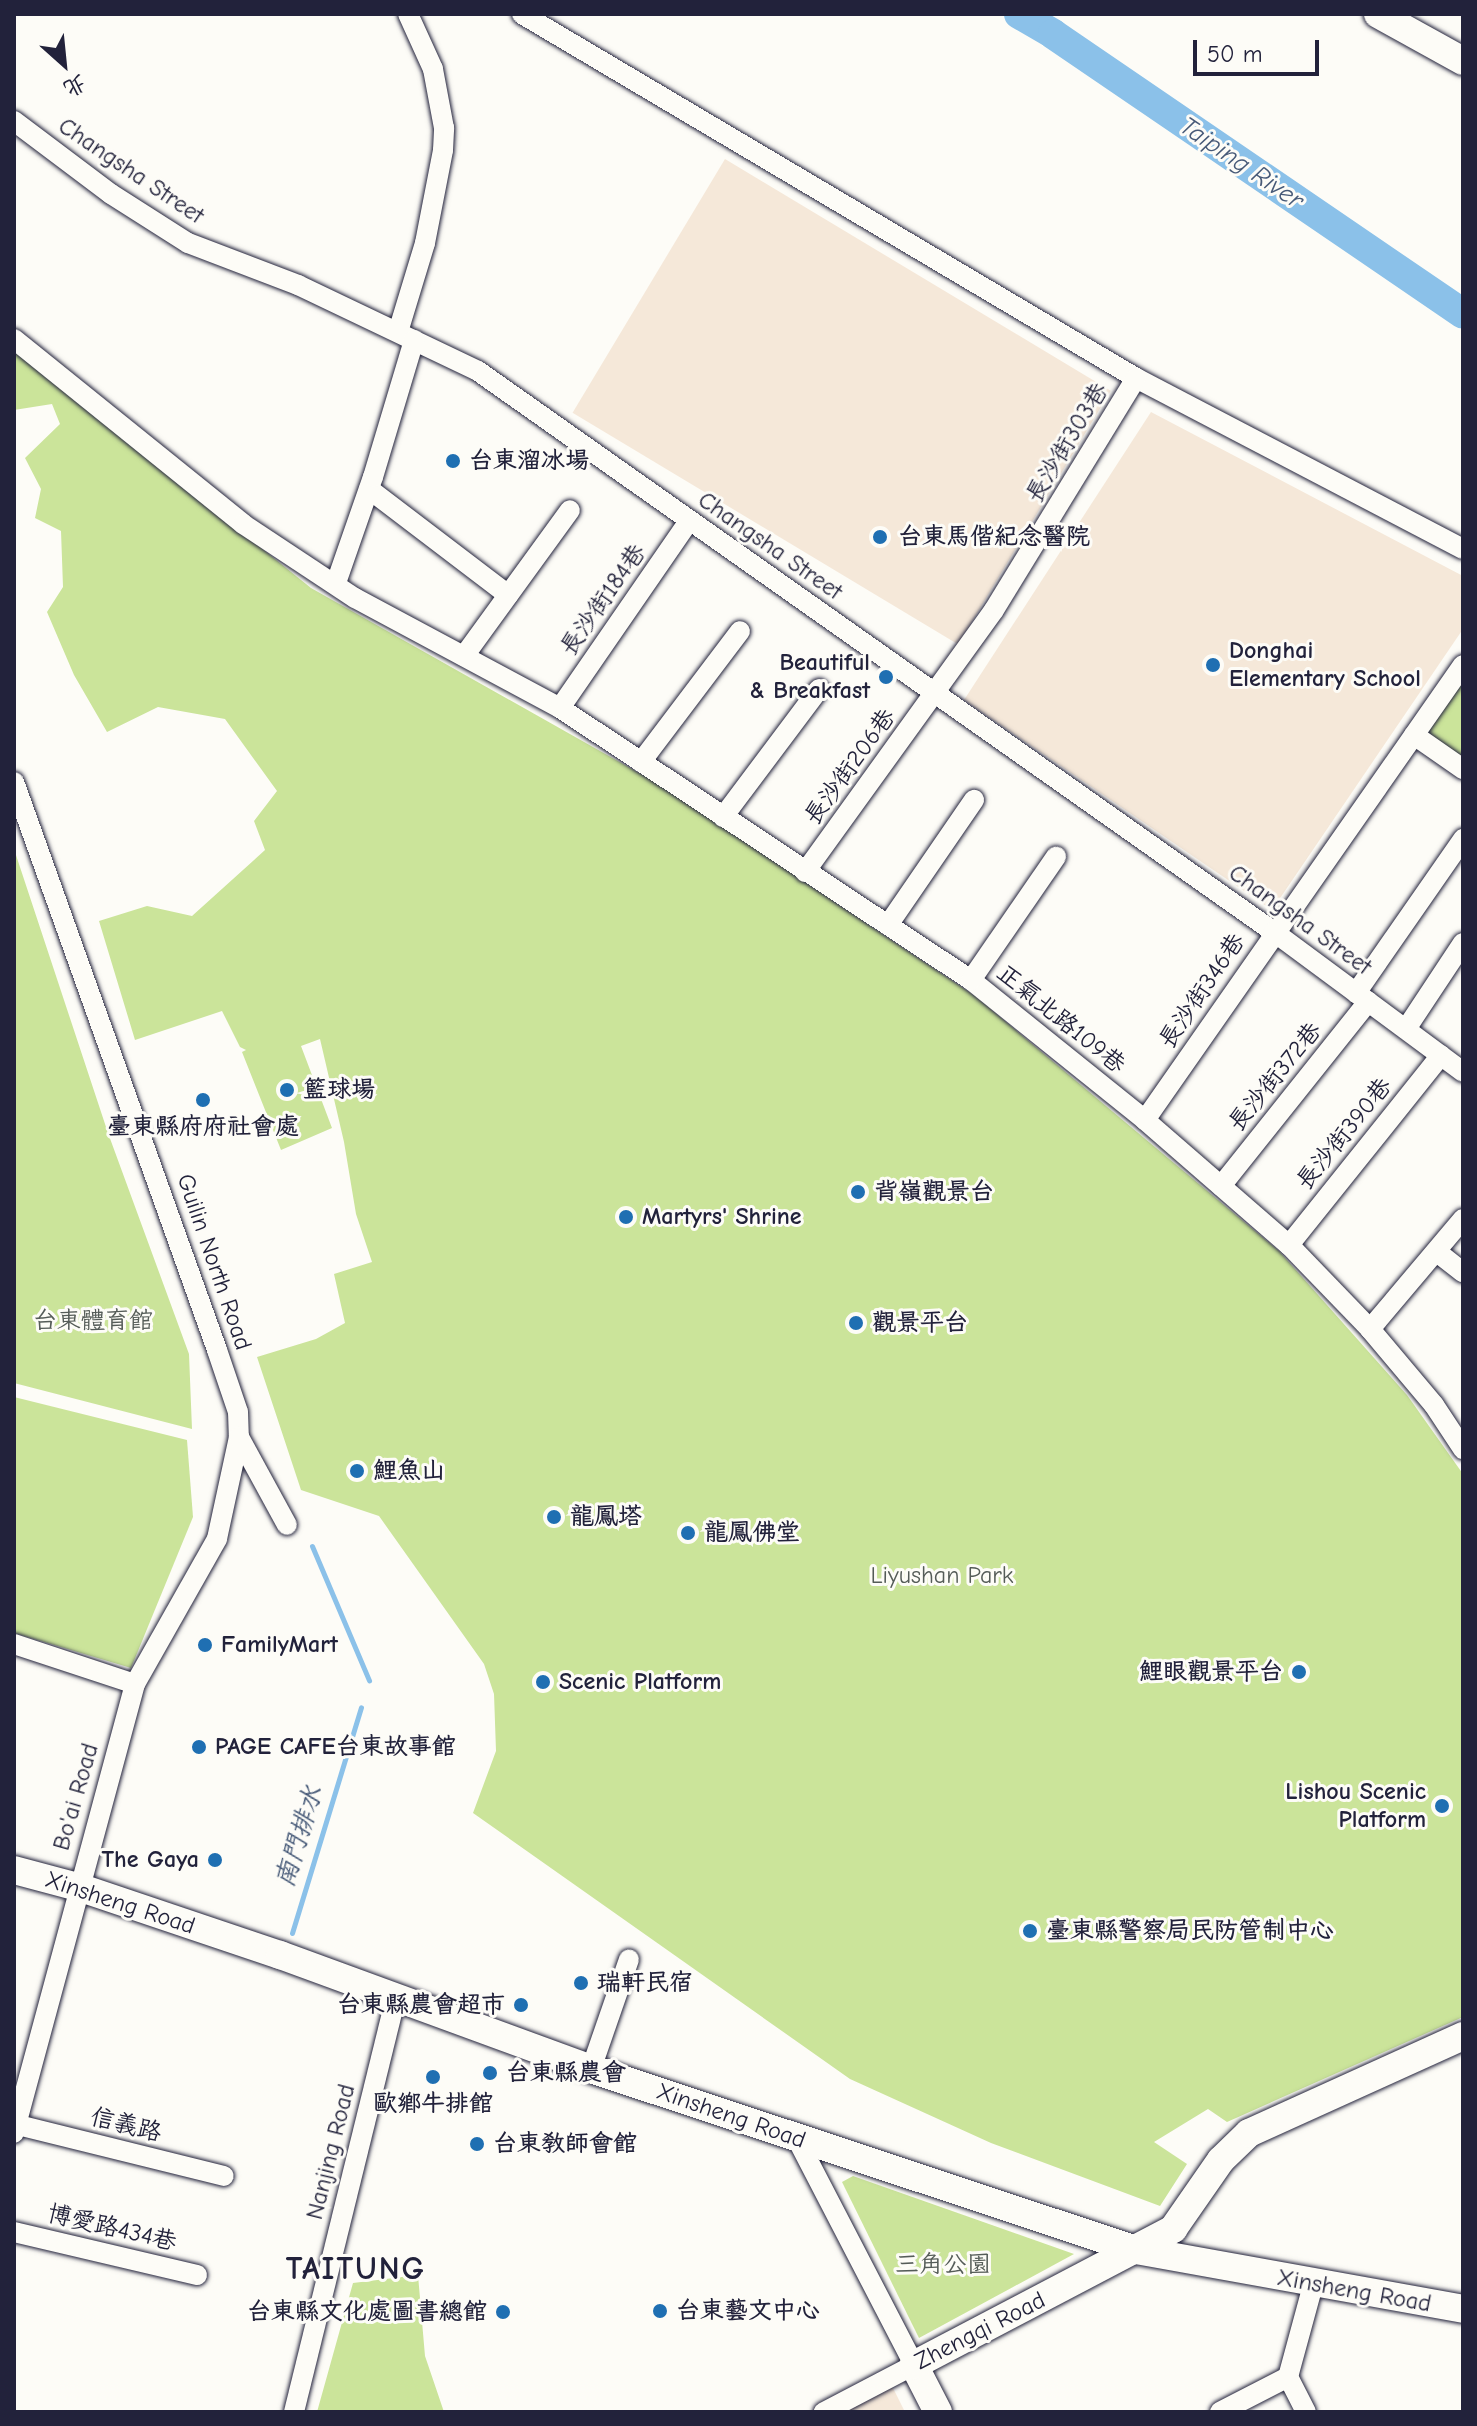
<!DOCTYPE html>
<meta charset="utf-8">
<style>
body{margin:0}
#map{position:relative;width:1477px;height:2426px;overflow:hidden;background:#fdfcf7;font-family:"Comic Neue","LXGW WenKai TC",sans-serif}
div>[style]{position:absolute}
[style*='--x']{left:calc(var(--x)*1px);top:calc(var(--y)*1px);width:calc(var(--w)*1px);rotate:calc(var(--a)*1deg)}
.built>*{inset:0;background:#f5e8d9;transform-origin:0 0}
.green>*{inset:0;background:#cbe49a}
.stream>*{height:5px;margin:-2.5px;padding:0 2.5px;transform-origin:2.5px;border-radius:2.5px;background:#8bc1e9}
.river>*{height:30px;margin:-15px;padding:0 15px;transform-origin:15px;border-radius:15px;background:#8bc1e9}
.roads{filter:drop-shadow(0 0 2px #22223b) drop-shadow(0 0 2px #22223b)}
.street>*{height:20px;margin:-10px;padding:0 10px;transform-origin:10px;border-radius:10px;background:#fdfcf7}
.secondary>*{height:28px;margin:-14px;padding:0 14px;transform-origin:14px;border-radius:14px;background:#fdfcf7}
.dots>*{width:22px;height:22px;translate:-50% -50%;box-sizing:border-box;border:4px solid #fdfcf7;border-radius:50%}
span{translate:-50% -50%;white-space:nowrap;text-align:center;line-height:1.15;-webkit-text-stroke:6px #fdfcf7;paint-order:stroke}
.street-label{font-size:24px;color:#22223b}
.poi-label{font-size:24px;color:#22223b;font-weight:700}
.left{translate:0 -50%;text-align:left}
.right{translate:-100% -50%;text-align:right}
.park-label{font-size:24px;color:#555c58}
.water-label{font-size:26px;color:#475a78;font-style:italic}
.district-label{font-size:32px;color:#22223b;font-weight:700;letter-spacing:2px}
.frame{position:absolute;inset:0;border:16px solid #22223b;pointer-events:none}
.north{position:absolute;left:24px;top:24px;width:80px;height:80px;-webkit-text-stroke:6px #fdfcf7;paint-order:stroke;rotate:153deg;font-size:22px;font-weight:700;line-height:32px;text-align:center;color:#22223b}
.north::after{content:'';display:block;margin:auto;width:28px;height:36px;background:#22223b;clip-path:polygon(50% 0,100% 100%,50% 72%,0 100%)}
.scale{position:absolute;left:1193px;top:40px;width:126px;height:36px;box-sizing:border-box;border:4px solid #22223b;border-top:0;padding-left:10px;font-size:24px;line-height:28px;white-space:nowrap;color:#22223b;-webkit-text-stroke:6px #fdfcf7;paint-order:stroke}
</style>
<div id="map">
<div class="built">
<div style="left:725px;top:159px;width:450px;height:296px;rotate:31deg"></div>
<div style="clip-path:polygon(1151px 412px,1463px 576px,1463px 629px,1272px 910px,964px 700px)"></div>
<div style="clip-path:polygon(892px 2386px,905px 2412px,843px 2412px)"></div>
</div>
<div class="green">
<div style="clip-path:polygon(14px 350px,311px 588px,655px 782px,975px 996px,1279px 1251px,1407px 1395px,1463px 1474px,1463px 2017px,1227px 2122px,1208px 2109px,1154px 2142px,1187px 2164px,1160px 2206px,991px 2143px,850px 2079px,473px 1813px,496px 1751px,494px 1694px,484px 1664px,379px 1516px,301px 1490px,257px 1357px,316px 1339px,345px 1323px,334px 1274px,372px 1262px,356px 1214px,344px 1142px,320px 1039px,301px 1046px,332px 1128px,281px 1150px,242px 1052px,246px 1050px,240px 1047px,222px 1011px,135px 1040px,99px 921px,147px 906px,192px 916px,265px 850px,254px 821px,277px 791px,225px 719px,158px 707px,107px 732px,74px 675px,47px 612px,63px 587px,61px 531px,35px 518px,41px 489px,25px 458px,60px 424px,52px 404px,14px 410px)"></div>
<div style="clip-path:polygon(1463px 682px,1463px 762px,1425px 736px)"></div>
<div style="clip-path:polygon(14px 849px,108px 1133px,189px 1354px,192px 1429px,14px 1383px)"></div>
<div style="clip-path:polygon(14px 1397px,187px 1440px,193px 1517px,131px 1668px,14px 1633px)"></div>
<div style="clip-path:polygon(853px 2176px,1074px 2254px,919px 2338px,842px 2182px)"></div>
<div style="clip-path:polygon(418px 2275px,425px 2356px,444px 2412px,317px 2412px,353px 2283px)"></div>
</div>
<div class="stream">
<div style="--x:312;--y:1546;--w:146;--a:67"></div>
<div style="--x:292;--y:1933;--w:236;--a:-73"></div>
</div>
<div class="river">
<div style="--x:1019;--y:14;--w:39;--a:30"></div>
<div style="--x:1053;--y:34;--w:496;--a:34.3"></div>
</div>
<div class="roads">
<div class="street">
<div style="--x:522;--y:14;--w:714;--a:30.66"></div>
<div style="--x:1136;--y:378;--w:369;--a:27.6"></div>
<div style="--x:14;--y:121;--w:121;--a:37"></div>
<div style="--x:111;--y:194;--w:91;--a:32.5"></div>
<div style="--x:188;--y:243;--w:118;--a:20.9"></div>
<div style="--x:298;--y:285;--w:199;--a:25.5"></div>
<div style="--x:478;--y:371;--w:974;--a:35.18"></div>
<div style="--x:1274;--y:932;--w:235;--a:36.5"></div>
<div style="--x:398;--y:332;--w:93;--a:-73.1"></div>
<div style="--x:425;--y:243;--w:95;--a:-79"></div>
<div style="--x:443;--y:150;--w:22;--a:-87"></div>
<div style="--x:444;--y:128;--w:60;--a:-100.6"></div>
<div style="--x:433;--y:69;--w:60;--a:-114.4"></div>
<div style="--x:14;--y:339;--w:294;--a:38.9"></div>
<div style="--x:243;--y:524;--w:134;--a:33.5"></div>
<div style="--x:355;--y:598;--w:233;--a:28.2"></div>
<div style="--x:560;--y:708;--w:493;--a:33.5"></div>
<div style="--x:971;--y:980;--w:223;--a:38.8"></div>
<div style="--x:1145;--y:1120;--w:191;--a:41"></div>
<div style="--x:1289;--y:1245;--w:117;--a:46"></div>
<div style="--x:1370;--y:1329;--w:99;--a:49.9"></div>
<div style="--x:1434;--y:1405;--w:53;--a:56.6"></div>
<div style="--x:369;--y:489;--w:175;--a:37.3"></div>
<div style="--x:336;--y:583;--w:112;--a:-70.8"></div>
<div style="--x:373;--y:477;--w:143;--a:-73.3"></div>
<div style="--x:464;--y:656;--w:180;--a:-54"></div>
<div style="--x:560;--y:708;--w:227;--a:-55.4"></div>
<div style="--x:1414;--y:735;--w:60;--a:34.8"></div>
<div style="--x:641;--y:762;--w:164;--a:-52.9"></div>
<div style="--x:14;--y:782;--w:603;--a:70.33"></div>
<div style="--x:217;--y:1350;--w:65;--a:71.3"></div>
<div style="--x:238;--y:1412;--w:25;--a:88"></div>
<div style="--x:239;--y:1437;--w:104;--a:102.2"></div>
<div style="--x:217;--y:1539;--w:167;--a:119.5"></div>
<div style="--x:135;--y:1684;--w:465;--a:105.1"></div>
<div style="--x:723;--y:817;--w:160;--a:-53.1"></div>
<div style="--x:805;--y:872;--w:323;--a:-54.2"></div>
<div style="--x:994;--y:610;--w:272;--a:-58.5"></div>
<div style="--x:888;--y:925;--w:152;--a:-55.5"></div>
<div style="--x:971;--y:980;--w:150;--a:-55.4"></div>
<div style="--x:1356;--y:993;--w:188;--a:-55.2"></div>
<div style="--x:1406;--y:1029;--w:103;--a:-56.5"></div>
<div style="--x:1145;--y:1120;--w:555;--a:-55.05"></div>
<div style="--x:1221;--y:1186;--w:236;--a:-51.4"></div>
<div style="--x:1289;--y:1245;--w:243;--a:-51.3"></div>
<div style="--x:1437;--y:1252;--w:33;--a:38"></div>
<div style="--x:1370;--y:1329;--w:144;--a:-49.8"></div>
<div style="--x:239;--y:1437;--w:100;--a:61.4"></div>
<div style="--x:14;--y:1644;--w:127;--a:18.3"></div>
<div style="--x:591;--y:2069;--w:116;--a:-70.9"></div>
<div style="--x:14;--y:2124;--w:216;--a:13.9"></div>
<div style="--x:797;--y:2139;--w:254;--a:62.6"></div>
<div style="--x:914;--y:2365;--w:102;--a:152.4"></div>
<div style="--x:14;--y:2232;--w:188;--a:13.2"></div>
<div style="--x:294;--y:2412;--w:426;--a:-76.2"></div>
<div style="--x:1220;--y:2412;--w:76;--a:-27.2"></div>
<div style="--x:1306;--y:2412;--w:39;--a:-117"></div>
<div style="--x:1288;--y:2377;--w:95;--a:-74.8"></div>
</div>
<div class="secondary">
<div style="--x:1378;--y:14;--w:97;--a:28.9"></div>
<div style="--x:14;--y:1870;--w:66;--a:14.9"></div>
<div style="--x:78;--y:1887;--w:213;--a:18.6"></div>
<div style="--x:280;--y:1955;--w:331;--a:20.1"></div>
<div style="--x:591;--y:2069;--w:574;--a:18.37"></div>
<div style="--x:1136;--y:2250;--w:332;--a:10.2"></div>
<div style="--x:938;--y:2412;--w:53;--a:-117.1"></div>
<div style="--x:914;--y:2365;--w:293;--a:-27.7"></div>
<div style="--x:1173;--y:2229;--w:84;--a:-55.2"></div>
<div style="--x:1221;--y:2160;--w:39;--a:-44"></div>
<div style="--x:1249;--y:2133;--w:235;--a:-24.4"></div>
</div>
</div>
<div class="dots">
<div style="left:453px;top:461px;background:#1f6fb2"></div>
<div style="left:880px;top:537px;background:#1f6fb2"></div>
<div style="left:1213px;top:665px;background:#1f6fb2"></div>
<div style="left:886px;top:677px;background:#1f6fb2"></div>
<div style="left:287px;top:1090px;background:#1f6fb2"></div>
<div style="left:203px;top:1100px;background:#1f6fb2"></div>
<div style="left:858px;top:1192px;background:#1f6fb2"></div>
<div style="left:626px;top:1217px;background:#1f6fb2"></div>
<div style="left:856px;top:1323px;background:#1f6fb2"></div>
<div style="left:357px;top:1471px;background:#1f6fb2"></div>
<div style="left:554px;top:1517px;background:#1f6fb2"></div>
<div style="left:688px;top:1533px;background:#1f6fb2"></div>
<div style="left:205px;top:1645px;background:#1f6fb2"></div>
<div style="left:1299px;top:1672px;background:#1f6fb2"></div>
<div style="left:543px;top:1682px;background:#1f6fb2"></div>
<div style="left:199px;top:1747px;background:#1f6fb2"></div>
<div style="left:1442px;top:1806px;background:#1f6fb2"></div>
<div style="left:215px;top:1860px;background:#1f6fb2"></div>
<div style="left:1030px;top:1931px;background:#1f6fb2"></div>
<div style="left:581px;top:1983px;background:#1f6fb2"></div>
<div style="left:521px;top:2005px;background:#1f6fb2"></div>
<div style="left:490px;top:2073px;background:#1f6fb2"></div>
<div style="left:433px;top:2077px;background:#1f6fb2"></div>
<div style="left:477px;top:2144px;background:#1f6fb2"></div>
<div style="left:660px;top:2311px;background:#1f6fb2"></div>
<div style="left:503px;top:2312px;background:#1f6fb2"></div>
</div>
<div class="street-label">
<span style="left:131px;top:171px;rotate:34deg">Changsha Street</span>
<span style="left:1067px;top:443px;rotate:-59deg">長沙街303巷</span>
<span style="left:770px;top:546px;rotate:35deg">Changsha Street</span>
<span style="left:603px;top:600px;rotate:-55deg">長沙街184巷</span>
<span style="left:850px;top:767px;rotate:-54deg">長沙街206巷</span>
<span style="left:1300px;top:920px;rotate:36deg">Changsha Street</span>
<span style="left:1202px;top:991px;rotate:-56deg">長沙街346巷</span>
<span style="left:1061px;top:1019px;rotate:39deg">正氣北路109巷</span>
<span style="left:1275px;top:1077px;rotate:-51deg">長沙街372巷</span>
<span style="left:1344px;top:1134px;rotate:-51deg">長沙街390巷</span>
<span style="left:214px;top:1262px;rotate:71deg">Guilin North Road</span>
<span style="left:76px;top:1797px;rotate:-74deg">Bo'ai Road</span>
<span style="left:120px;top:1903px;rotate:18deg">Xinsheng Road</span>
<span style="left:731px;top:2116px;rotate:19deg">Xinsheng Road</span>
<span style="left:126px;top:2125px;rotate:14deg">信義路</span>
<span style="left:331px;top:2152px;rotate:-76deg">Nanjing Road</span>
<span style="left:112px;top:2228px;rotate:13deg">博愛路434巷</span>
<span style="left:1354px;top:2291px;rotate:10deg">Xinsheng Road</span>
<span style="left:980px;top:2331px;rotate:-27deg">Zhengqi Road</span>
</div>
<div class="poi-label">
<span class="left" style="left:469px;top:461px">台東溜冰場</span>
<span class="left" style="left:898px;top:537px">台東馬偕紀念醫院</span>
<span class="left" style="left:1229px;top:665px">Donghai<br>Elementary School</span>
<span class="right" style="left:870px;top:677px">Beautiful<br>&amp; Breakfast</span>
<span class="left" style="left:303px;top:1090px">籃球場</span>
<span style="left:203px;top:1127px">臺東縣府府社會處</span>
<span class="left" style="left:874px;top:1192px">背嶺觀景台</span>
<span class="left" style="left:642px;top:1217px">Martyrs' Shrine</span>
<span class="left" style="left:872px;top:1323px">觀景平台</span>
<span class="left" style="left:373px;top:1471px">鯉魚山</span>
<span class="left" style="left:570px;top:1517px">龍鳳塔</span>
<span class="left" style="left:704px;top:1533px">龍鳳佛堂</span>
<span class="left" style="left:221px;top:1645px">FamilyMart</span>
<span class="right" style="left:1283px;top:1672px">鯉眼觀景平台</span>
<span class="left" style="left:559px;top:1682px">Scenic Platform</span>
<span class="left" style="left:215px;top:1747px">PAGE CAFE台東故事館</span>
<span class="right" style="left:1426px;top:1806px">Lishou Scenic<br>Platform</span>
<span class="right" style="left:199px;top:1860px">The Gaya</span>
<span class="left" style="left:1046px;top:1931px">臺東縣警察局民防管制中心</span>
<span class="left" style="left:597px;top:1983px">瑞軒民宿</span>
<span class="right" style="left:505px;top:2005px">台東縣農會超市</span>
<span class="left" style="left:506px;top:2073px">台東縣農會</span>
<span style="left:433px;top:2104px">歐鄉牛排館</span>
<span class="left" style="left:493px;top:2144px">台東教師會館</span>
<span class="left" style="left:676px;top:2311px">台東藝文中心</span>
<span class="right" style="left:487px;top:2312px">台東縣文化處圖書總館</span>
</div>
<div class="park-label">
<span style="left:93px;top:1321px">台東體育館</span>
<span style="left:942px;top:1576px">Liyushan Park</span>
<span style="left:943px;top:2265px">三角公園</span>
</div>
<div class="water-label">
<span style="left:1241px;top:164px;rotate:34deg">Taiping River</span>
<span style="left:300px;top:1837px;rotate:-73deg">南門排水</span>
</div>
<div class="district-label">
<span style="left:356px;top:2269px">TAITUNG</span>
</div>
<div class="frame"></div>
<div class="north">北</div>
<div class="scale">50 m</div>
</div>
